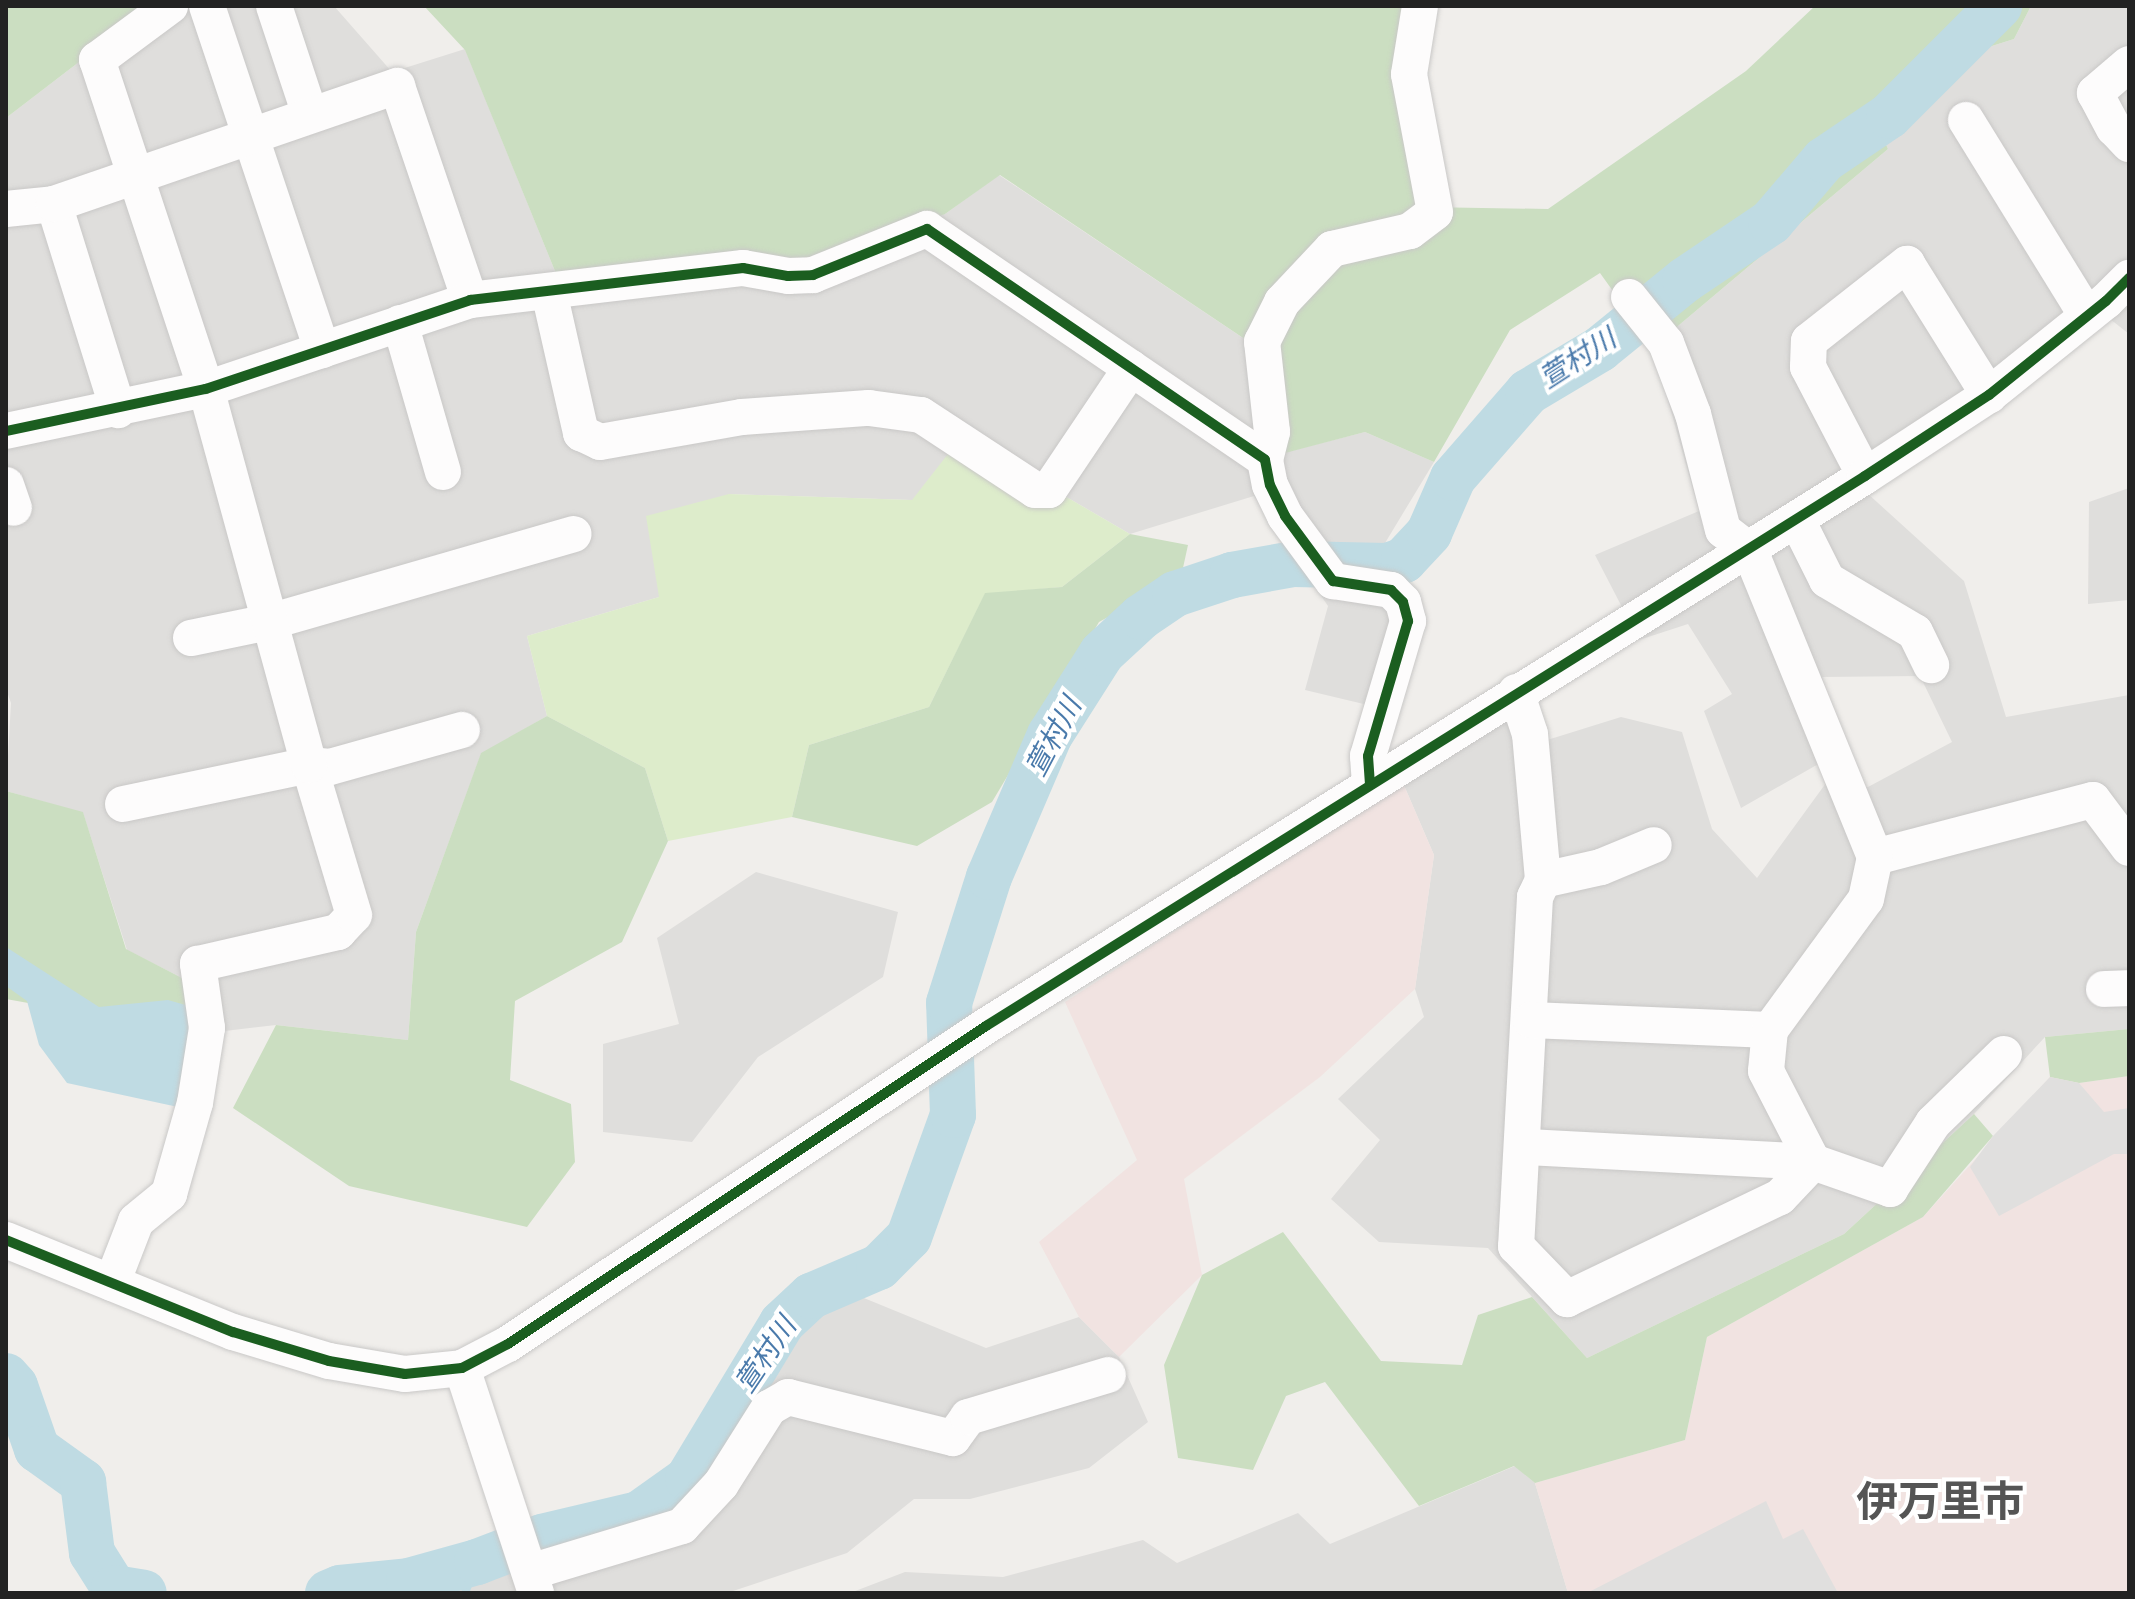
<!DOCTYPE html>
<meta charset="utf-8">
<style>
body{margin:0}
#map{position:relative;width:2135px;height:1599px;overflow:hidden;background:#f0eeeb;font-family:Helvetica,"Noto Sans JP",sans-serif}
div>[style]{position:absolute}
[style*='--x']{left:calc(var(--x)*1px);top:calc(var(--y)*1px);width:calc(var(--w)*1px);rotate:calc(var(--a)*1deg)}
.residential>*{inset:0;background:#dfdedc}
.commercial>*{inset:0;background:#f1e3e1}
.grass>*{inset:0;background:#ddeccb}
.forest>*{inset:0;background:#cbdec1}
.parking>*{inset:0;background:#e0dfde}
.water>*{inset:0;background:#bfdbe3}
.stream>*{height:8px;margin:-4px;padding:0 4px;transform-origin:4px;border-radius:4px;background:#bfdbe3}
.river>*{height:46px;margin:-23px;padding:0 23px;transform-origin:23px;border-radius:23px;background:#bfdbe3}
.roads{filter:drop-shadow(0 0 2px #c9c8c7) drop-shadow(0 0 2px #c9c8c7)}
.minor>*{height:36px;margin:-18px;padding:0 18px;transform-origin:18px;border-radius:18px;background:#fdfcfc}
.cycleway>*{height:10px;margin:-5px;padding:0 5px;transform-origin:5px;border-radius:5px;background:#1b5e20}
span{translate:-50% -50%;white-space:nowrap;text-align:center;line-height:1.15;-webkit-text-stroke:8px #fff;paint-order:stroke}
.water-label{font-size:28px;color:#4a7aab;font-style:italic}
.town-label{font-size:42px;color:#555;font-weight:700}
.frame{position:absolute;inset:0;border:8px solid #222;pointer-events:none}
</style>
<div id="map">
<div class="residential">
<div style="clip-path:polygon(152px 6px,334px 6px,392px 72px,465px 49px,557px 276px,945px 214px,999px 175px,1270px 356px,1286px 452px,1365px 432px,1434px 462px,1382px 548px,1420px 606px,1393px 711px,1305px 690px,1328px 606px,1254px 496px,1130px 534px,1063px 495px,912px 500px,729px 494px,659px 597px,527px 636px,547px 716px,481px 754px,416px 932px,408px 1040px,276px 1025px,200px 1034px,182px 978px,127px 950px,83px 813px,6px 791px,11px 703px,6px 689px,6px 118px)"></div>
<div style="clip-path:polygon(2031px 6px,2129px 6px,2129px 334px,2105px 315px,2003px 408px,1867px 493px,1964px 581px,2006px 717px,2129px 695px,2129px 1029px,2045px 1037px,1974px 1114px,1844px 1234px,1587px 1358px,1488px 1248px,1379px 1242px,1331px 1199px,1380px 1140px,1338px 1099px,1424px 1017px,1415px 989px,1434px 855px,1403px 783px,1535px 703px,1544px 741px,1621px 717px,1682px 732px,1712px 829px,1757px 878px,1826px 783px,1868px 787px,1952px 742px,1920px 676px,1822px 677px,1843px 750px,1741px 808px,1704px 711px,1732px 694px,1688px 624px,1639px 640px,1595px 555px,1699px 511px,1653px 347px,1888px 149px,1880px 131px,1973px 52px,2014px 39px)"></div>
<div style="clip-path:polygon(2129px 488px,2129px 600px,2088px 604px,2089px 502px)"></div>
<div style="clip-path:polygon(756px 872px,898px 912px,883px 977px,758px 1057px,692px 1142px,603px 1132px,603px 1044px,679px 1024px,657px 938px)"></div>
<div style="clip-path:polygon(859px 1296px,986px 1348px,1079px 1317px,1119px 1357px,1148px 1422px,1089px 1468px,970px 1499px,914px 1499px,847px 1553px,727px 1593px,346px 1593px,419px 1587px,672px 1513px,806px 1320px)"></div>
<div style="clip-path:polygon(1515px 1466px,1535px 1483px,1568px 1593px,850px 1593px,905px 1572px,1003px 1577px,1143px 1540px,1177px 1563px,1298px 1513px,1330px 1544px)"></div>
</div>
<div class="commercial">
<div style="clip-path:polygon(1403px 783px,1434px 855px,1415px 989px,1320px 1077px,1184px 1179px,1202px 1275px,1119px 1357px,1079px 1317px,1039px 1242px,1137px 1160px,1065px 1002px)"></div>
<div style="clip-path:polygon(2129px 1076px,2129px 1593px,1568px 1593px,1535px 1483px,1685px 1440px,1707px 1337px,1923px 1217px,2050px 1077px,2079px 1083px)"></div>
</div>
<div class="grass">
<div style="clip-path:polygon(955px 445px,1063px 495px,1130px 534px,1062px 587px,985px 594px,929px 707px,809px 745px,792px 817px,668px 841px,645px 768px,547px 716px,527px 636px,659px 597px,646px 516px,729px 494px,912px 500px)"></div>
</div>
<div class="forest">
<div style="clip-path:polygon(6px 6px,152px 6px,6px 118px)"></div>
<div style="clip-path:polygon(424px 6px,1409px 6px,1424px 207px,1548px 209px,1746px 71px,1815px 6px,2031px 6px,2014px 39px,1973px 52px,1880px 131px,1888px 149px,1653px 347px,1600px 273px,1510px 330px,1434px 462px,1365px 432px,1285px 453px,1270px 356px,1000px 175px,945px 214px,814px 265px,557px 276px,465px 50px)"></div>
<div style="clip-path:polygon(1130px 534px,1188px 545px,1181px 577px,1099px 622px,992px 802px,917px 846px,792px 817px,809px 745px,929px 707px,985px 593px,1062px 587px)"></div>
<div style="clip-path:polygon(547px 716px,645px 768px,668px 841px,622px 942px,515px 1001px,510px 1080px,571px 1104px,575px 1162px,527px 1227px,349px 1186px,233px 1108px,276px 1025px,408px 1040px,416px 932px,481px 753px)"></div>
<div style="clip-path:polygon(6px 791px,83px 812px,126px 949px,182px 978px,200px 1034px,6px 999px)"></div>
<div style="clip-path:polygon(2129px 1029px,2129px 1076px,2079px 1083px,2050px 1077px,2045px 1037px)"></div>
<div style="clip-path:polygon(1974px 1114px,1993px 1136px,1923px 1217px,1707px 1337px,1685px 1440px,1535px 1483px,1514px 1466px,1419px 1506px,1325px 1382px,1286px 1396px,1253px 1470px,1178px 1458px,1164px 1365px,1202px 1275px,1283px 1232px,1381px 1361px,1462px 1365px,1478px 1315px,1532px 1297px,1587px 1358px,1844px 1234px)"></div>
</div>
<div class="parking">
<div style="clip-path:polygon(2050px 1077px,2079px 1083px,2104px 1112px,2129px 1108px,2129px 1154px,2114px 1154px,1999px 1216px,1970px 1167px,1993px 1136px)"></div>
<div style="clip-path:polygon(1766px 1501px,1783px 1539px,1803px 1529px,1838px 1593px,1587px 1593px)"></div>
</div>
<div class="water">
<div style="clip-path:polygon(6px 947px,99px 1007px,168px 1000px,189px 1006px,193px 1047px,178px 1107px,67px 1083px,39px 1045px,27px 1001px,6px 986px)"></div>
</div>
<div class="stream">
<div style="--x:465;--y:1593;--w:33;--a:-69"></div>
</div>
<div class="river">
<div style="--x:6;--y:1376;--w:13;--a:48"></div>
<div style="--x:15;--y:1386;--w:67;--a:70.8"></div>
<div style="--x:37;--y:1449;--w:57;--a:35.7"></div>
<div style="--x:83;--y:1482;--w:72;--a:82.8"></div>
<div style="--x:92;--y:1553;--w:41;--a:57.8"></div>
<div style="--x:114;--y:1588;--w:30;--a:9"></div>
<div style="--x:328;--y:1593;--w:13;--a:-23"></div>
<div style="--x:340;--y:1588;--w:69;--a:-5.8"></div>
<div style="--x:409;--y:1581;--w:71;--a:-15.6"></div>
<div style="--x:477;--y:1562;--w:70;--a:-21"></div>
<div style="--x:542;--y:1537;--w:100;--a:-13.3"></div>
<div style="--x:639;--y:1514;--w:60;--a:-35.5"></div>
<div style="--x:688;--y:1479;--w:182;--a:-58.9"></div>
<div style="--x:782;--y:1323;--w:40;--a:-43"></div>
<div style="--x:811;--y:1296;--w:74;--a:-23.1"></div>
<div style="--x:879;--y:1267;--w:42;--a:-45"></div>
<div style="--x:909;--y:1237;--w:130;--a:-70.2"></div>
<div style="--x:953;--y:1115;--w:112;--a:-92"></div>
<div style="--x:949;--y:1003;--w:132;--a:-72.4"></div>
<div style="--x:989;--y:877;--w:155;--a:-66.8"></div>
<div style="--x:1050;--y:735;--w:97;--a:-57.6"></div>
<div style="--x:1102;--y:653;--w:53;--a:-42.7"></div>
<div style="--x:1141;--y:617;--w:41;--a:-34.1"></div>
<div style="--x:1175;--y:594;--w:60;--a:-18.4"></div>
<div style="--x:1232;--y:575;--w:63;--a:-10.1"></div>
<div style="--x:1294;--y:564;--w:93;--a:1.2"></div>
<div style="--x:1387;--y:566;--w:18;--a:-19"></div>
<div style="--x:1404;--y:560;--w:37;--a:-47"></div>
<div style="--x:1429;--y:533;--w:60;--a:-66.4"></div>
<div style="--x:1453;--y:478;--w:114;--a:-48.9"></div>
<div style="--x:1528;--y:392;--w:84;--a:-30.8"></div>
<div style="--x:1600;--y:349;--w:109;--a:-39.1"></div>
<div style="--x:1685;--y:280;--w:104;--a:-34"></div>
<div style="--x:1771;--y:222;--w:82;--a:-49.5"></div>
<div style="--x:1824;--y:160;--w:78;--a:-34.1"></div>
<div style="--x:1889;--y:116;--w:156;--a:-45"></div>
</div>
<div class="roads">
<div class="minor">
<div style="--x:207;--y:6;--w:363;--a:71.5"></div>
<div style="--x:274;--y:6;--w:115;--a:71.7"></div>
<div style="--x:2129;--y:64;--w:45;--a:139.5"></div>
<div style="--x:2095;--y:93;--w:40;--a:62"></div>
<div style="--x:2114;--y:128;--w:22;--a:47"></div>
<div style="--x:1966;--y:120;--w:230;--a:58.3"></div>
<div style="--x:54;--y:204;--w:216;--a:72.7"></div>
<div style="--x:6;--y:209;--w:48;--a:-5.9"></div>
<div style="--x:54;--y:204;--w:363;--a:-19"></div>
<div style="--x:397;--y:86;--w:226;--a:71.2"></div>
<div style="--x:549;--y:292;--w:145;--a:77.2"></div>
<div style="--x:581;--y:433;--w:21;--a:25"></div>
<div style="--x:600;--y:442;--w:144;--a:-10"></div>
<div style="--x:742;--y:417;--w:127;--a:-4.1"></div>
<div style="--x:869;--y:408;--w:52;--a:7.7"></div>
<div style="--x:921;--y:415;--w:136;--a:33.3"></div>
<div style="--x:1035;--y:490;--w:14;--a:0"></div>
<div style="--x:1049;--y:490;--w:147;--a:-56.1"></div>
<div style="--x:400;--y:323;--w:155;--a:73.9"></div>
<div style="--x:6;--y:431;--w:204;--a:-11.9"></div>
<div style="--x:206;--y:389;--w:279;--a:-18.6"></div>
<div style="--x:470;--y:300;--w:275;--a:-6.7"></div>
<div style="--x:743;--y:268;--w:46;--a:10.1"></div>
<div style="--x:788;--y:276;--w:25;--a:-2"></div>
<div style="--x:813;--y:275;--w:123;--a:-22"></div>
<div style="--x:927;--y:229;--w:409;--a:34.3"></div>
<div style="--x:1265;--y:460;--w:25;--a:79"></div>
<div style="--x:1270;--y:485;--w:34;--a:64"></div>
<div style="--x:1285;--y:516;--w:81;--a:53.6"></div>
<div style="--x:1333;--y:581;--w:59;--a:8.8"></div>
<div style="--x:1391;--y:590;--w:17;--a:45"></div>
<div style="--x:1403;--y:602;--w:20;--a:75"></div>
<div style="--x:1408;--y:621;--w:141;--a:106.5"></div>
<div style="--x:1368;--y:756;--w:28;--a:86"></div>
<div style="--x:1265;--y:460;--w:29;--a:-76"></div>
<div style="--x:1272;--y:432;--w:91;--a:-96.3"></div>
<div style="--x:1262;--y:342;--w:45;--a:-63.4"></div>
<div style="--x:1282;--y:302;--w:73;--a:-46.7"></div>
<div style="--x:1332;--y:249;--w:80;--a:-13"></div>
<div style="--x:1410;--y:231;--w:31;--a:-37"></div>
<div style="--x:1435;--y:212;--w:140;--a:-100.7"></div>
<div style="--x:1409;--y:74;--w:69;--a:-80.8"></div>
<div style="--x:1865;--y:476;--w:123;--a:-117.6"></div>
<div style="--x:1808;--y:367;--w:26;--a:-88"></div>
<div style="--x:1809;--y:341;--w:125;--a:-38.2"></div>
<div style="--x:1907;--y:264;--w:155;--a:58"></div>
<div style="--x:6;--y:485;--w:24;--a:71"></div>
<div style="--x:1797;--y:520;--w:67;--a:63.4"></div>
<div style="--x:1827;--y:580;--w:102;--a:30.6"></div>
<div style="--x:1915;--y:632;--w:37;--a:64"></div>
<div style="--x:191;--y:638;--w:80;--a:-11.6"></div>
<div style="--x:269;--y:622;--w:317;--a:-16.1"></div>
<div style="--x:1516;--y:692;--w:44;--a:71.6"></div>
<div style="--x:1530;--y:734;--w:147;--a:84.9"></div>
<div style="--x:1543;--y:880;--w:19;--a:115"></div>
<div style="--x:1535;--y:897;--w:350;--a:93.1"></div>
<div style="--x:1516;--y:1246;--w:74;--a:46.1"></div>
<div style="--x:1567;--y:1299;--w:236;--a:-25.6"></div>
<div style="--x:1780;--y:1197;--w:48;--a:-46.7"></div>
<div style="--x:1813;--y:1162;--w:291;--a:-177"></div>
<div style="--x:123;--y:804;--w:190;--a:-11.8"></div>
<div style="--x:309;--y:765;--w:21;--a:5"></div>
<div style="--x:330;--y:767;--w:137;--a:-15.7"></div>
<div style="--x:1875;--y:857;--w:225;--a:-14.7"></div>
<div style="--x:2093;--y:800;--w:60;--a:53.1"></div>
<div style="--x:1543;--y:880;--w:59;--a:-12.6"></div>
<div style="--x:1601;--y:867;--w:57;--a:-22.5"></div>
<div style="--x:2104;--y:989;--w:25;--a:-2"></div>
<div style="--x:1531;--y:1020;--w:239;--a:2.4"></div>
<div style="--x:1770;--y:1030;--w:162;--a:-53.8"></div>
<div style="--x:1866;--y:899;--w:43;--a:-77.9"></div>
<div style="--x:1875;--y:857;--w:331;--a:-112.2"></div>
<div style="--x:1750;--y:551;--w:34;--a:-142"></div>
<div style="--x:1723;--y:530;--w:120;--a:-104.5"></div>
<div style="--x:1693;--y:414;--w:76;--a:-110.8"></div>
<div style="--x:1666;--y:343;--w:59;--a:-128.8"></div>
<div style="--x:1770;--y:1030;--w:41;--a:95.6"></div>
<div style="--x:1766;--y:1071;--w:102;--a:62.7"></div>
<div style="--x:1813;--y:1162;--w:82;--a:19.3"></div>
<div style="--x:1890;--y:1189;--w:79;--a:-56.9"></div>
<div style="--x:1933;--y:1123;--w:99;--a:-44.2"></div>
<div style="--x:6;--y:1240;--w:245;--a:22.1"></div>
<div style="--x:233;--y:1332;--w:100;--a:16.8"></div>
<div style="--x:329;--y:1361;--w:77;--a:9.7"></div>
<div style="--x:405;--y:1374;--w:57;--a:-6"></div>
<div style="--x:462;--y:1368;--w:52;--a:-27.6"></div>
<div style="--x:508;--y:1344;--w:574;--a:-33.63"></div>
<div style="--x:986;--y:1026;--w:1037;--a:-32.03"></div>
<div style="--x:1865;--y:476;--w:148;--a:-33.2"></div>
<div style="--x:1989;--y:395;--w:150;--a:-38.8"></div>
<div style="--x:2106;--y:301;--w:33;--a:-45"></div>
<div style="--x:112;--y:1283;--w:66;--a:-68.8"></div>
<div style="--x:136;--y:1221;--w:43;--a:-39.3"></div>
<div style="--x:169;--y:1194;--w:95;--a:-74.1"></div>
<div style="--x:195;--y:1103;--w:76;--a:-80.9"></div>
<div style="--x:207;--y:1028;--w:65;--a:-98"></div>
<div style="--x:198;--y:964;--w:144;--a:-12.9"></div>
<div style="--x:338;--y:932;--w:23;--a:-47"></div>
<div style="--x:354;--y:915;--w:157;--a:-106.7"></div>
<div style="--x:309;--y:765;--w:390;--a:-105.3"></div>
<div style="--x:206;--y:389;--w:347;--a:-108.3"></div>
<div style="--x:97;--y:60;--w:91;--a:-36.5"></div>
<div style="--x:462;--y:1368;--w:237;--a:71.8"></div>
<div style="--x:530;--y:1572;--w:159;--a:-16.8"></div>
<div style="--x:682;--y:1526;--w:57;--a:-47.1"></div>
<div style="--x:721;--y:1484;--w:90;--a:-57.7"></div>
<div style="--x:769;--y:1408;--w:22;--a:-30"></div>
<div style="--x:788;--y:1397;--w:170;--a:14"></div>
<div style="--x:953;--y:1438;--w:26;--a:-54"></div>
<div style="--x:968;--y:1417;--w:146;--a:-16.7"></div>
</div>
</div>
<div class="cycleway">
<div style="--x:6;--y:431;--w:204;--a:-11.9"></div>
<div style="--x:206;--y:389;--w:279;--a:-18.6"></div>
<div style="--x:470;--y:300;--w:275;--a:-6.7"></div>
<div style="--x:743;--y:268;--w:46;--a:10.1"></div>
<div style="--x:788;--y:276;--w:25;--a:-2"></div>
<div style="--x:813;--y:275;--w:123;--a:-22"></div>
<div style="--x:927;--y:229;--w:409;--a:34.3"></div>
<div style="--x:1265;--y:460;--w:25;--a:79"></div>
<div style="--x:1270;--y:485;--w:34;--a:64"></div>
<div style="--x:1285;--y:516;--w:81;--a:53.6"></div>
<div style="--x:1333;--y:581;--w:59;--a:8.8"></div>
<div style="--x:1391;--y:590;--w:17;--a:45"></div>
<div style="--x:1403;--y:602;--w:20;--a:75"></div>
<div style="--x:1408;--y:621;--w:141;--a:106.5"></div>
<div style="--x:1368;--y:756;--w:28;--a:86"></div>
<div style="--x:6;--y:1240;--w:245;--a:22.1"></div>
<div style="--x:233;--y:1332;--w:100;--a:16.8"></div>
<div style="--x:329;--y:1361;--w:77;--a:9.7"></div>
<div style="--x:405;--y:1374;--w:57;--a:-6"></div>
<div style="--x:462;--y:1368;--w:52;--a:-27.6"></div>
<div style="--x:508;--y:1344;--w:574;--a:-33.63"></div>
<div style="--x:986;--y:1026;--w:1037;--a:-32.03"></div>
<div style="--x:1865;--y:476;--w:148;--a:-33.2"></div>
<div style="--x:1989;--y:395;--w:150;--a:-38.8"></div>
<div style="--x:2106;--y:301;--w:33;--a:-45"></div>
</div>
<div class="water-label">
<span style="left:1578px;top:359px;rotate:-33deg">萱村川</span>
<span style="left:1054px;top:737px;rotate:-62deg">萱村川</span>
<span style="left:766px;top:1355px;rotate:-56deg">萱村川</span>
</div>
<div class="town-label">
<span style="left:1940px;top:1502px">伊万里市</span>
</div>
<div class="frame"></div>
</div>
